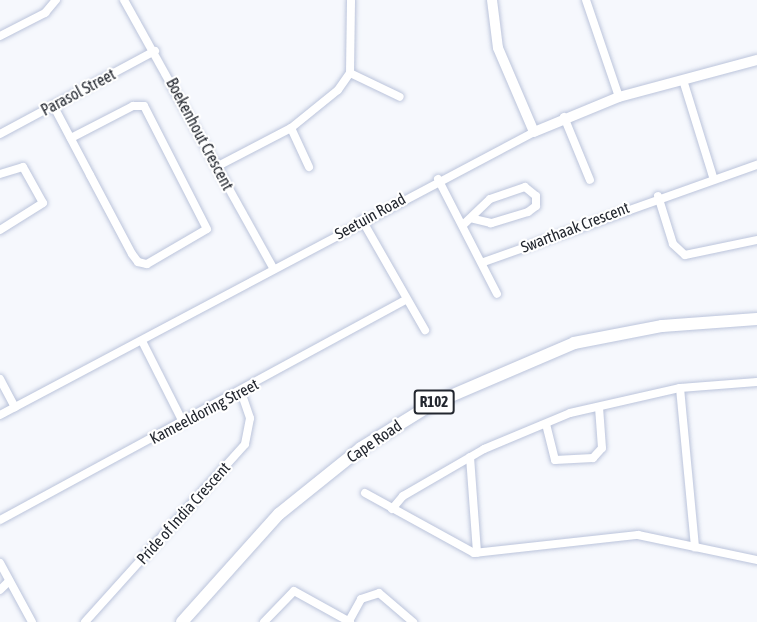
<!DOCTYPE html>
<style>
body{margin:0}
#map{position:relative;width:757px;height:622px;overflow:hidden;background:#f6f8fd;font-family:"Asap Condensed",sans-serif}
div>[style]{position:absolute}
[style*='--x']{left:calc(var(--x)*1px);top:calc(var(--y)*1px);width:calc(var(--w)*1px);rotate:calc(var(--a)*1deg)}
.roads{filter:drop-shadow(0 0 2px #bbc4db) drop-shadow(0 0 2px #bbc4db)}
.street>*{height:8px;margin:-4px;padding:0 4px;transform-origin:4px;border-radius:4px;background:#fff}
.secondary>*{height:10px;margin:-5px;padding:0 5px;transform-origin:5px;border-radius:5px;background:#fff}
.primary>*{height:12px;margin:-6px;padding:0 6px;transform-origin:6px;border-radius:6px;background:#fff}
span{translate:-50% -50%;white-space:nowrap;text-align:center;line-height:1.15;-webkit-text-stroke:4.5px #fff;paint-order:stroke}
.shield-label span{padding:2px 4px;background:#fff;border:2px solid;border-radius:4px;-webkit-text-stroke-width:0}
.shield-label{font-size:15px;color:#23272f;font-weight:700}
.street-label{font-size:16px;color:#23272f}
</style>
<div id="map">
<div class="roads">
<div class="street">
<div style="--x:124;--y:0;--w:308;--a:60.9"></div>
<div style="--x:586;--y:0;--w:102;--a:71.2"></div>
<div style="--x:0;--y:36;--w:51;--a:-27.1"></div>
<div style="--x:45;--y:13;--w:17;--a:-50"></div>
<div style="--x:350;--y:73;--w:55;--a:25.6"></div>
<div style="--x:683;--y:80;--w:102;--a:72.8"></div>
<div style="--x:53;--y:105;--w:79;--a:62.1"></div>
<div style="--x:90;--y:175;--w:89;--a:62"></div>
<div style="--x:132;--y:254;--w:10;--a:53"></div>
<div style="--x:138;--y:262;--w:9;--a:13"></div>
<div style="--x:147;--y:264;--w:69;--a:-30.3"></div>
<div style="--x:207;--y:229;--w:138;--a:-117.1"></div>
<div style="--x:144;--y:106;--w:11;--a:180"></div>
<div style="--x:133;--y:106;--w:70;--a:152.7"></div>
<div style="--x:564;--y:117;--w:68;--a:67.6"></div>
<div style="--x:291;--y:128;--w:43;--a:65.2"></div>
<div style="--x:0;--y:134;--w:176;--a:-28.2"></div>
<div style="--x:218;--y:166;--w:82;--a:-27.5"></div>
<div style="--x:291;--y:128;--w:60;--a:-39"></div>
<div style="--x:338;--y:90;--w:21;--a:-55"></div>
<div style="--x:350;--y:73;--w:73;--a:-89.2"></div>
<div style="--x:0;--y:174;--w:24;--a:-17"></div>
<div style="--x:23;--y:167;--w:41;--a:60.9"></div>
<div style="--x:43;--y:203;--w:51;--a:147.9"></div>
<div style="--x:438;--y:179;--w:129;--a:62.8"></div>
<div style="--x:658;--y:196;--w:50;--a:72.6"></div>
<div style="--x:673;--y:244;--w:16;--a:43"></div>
<div style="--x:685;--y:255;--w:74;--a:-11.8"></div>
<div style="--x:362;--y:220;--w:127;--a:60.2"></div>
<div style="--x:463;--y:225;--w:37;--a:-44"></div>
<div style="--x:490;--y:199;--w:37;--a:-19"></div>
<div style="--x:525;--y:187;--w:14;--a:39"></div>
<div style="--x:536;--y:196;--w:10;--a:90"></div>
<div style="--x:536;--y:206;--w:10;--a:143"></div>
<div style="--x:528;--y:212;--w:39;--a:163"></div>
<div style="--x:491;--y:223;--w:18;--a:-167"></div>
<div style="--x:484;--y:262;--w:290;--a:-19.6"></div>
<div style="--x:142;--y:341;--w:91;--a:63.2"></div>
<div style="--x:0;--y:379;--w:32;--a:62"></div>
<div style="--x:680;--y:388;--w:160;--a:84.6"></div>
<div style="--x:0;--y:415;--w:604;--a:-27.92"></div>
<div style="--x:546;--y:424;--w:37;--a:76"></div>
<div style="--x:555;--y:460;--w:38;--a:-3"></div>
<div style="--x:593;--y:458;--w:13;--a:-48"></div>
<div style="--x:602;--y:448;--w:41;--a:-94.2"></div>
<div style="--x:470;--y:457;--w:96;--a:85.8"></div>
<div style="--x:365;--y:493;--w:124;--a:28.8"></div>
<div style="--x:474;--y:553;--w:165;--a:-6.3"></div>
<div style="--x:638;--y:535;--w:122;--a:11.9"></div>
<div style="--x:392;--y:509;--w:17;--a:-50"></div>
<div style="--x:403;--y:496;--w:94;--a:-30.1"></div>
<div style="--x:484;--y:449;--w:93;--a:-22.7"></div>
<div style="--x:570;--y:413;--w:113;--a:-12.8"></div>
<div style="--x:680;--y:388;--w:77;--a:-4.5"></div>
<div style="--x:0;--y:520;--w:462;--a:-28.5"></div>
<div style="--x:0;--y:563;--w:67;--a:61.5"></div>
<div style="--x:0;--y:590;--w:13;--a:-45"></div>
<div style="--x:349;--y:621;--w:25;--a:-61"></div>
<div style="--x:361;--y:599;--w:19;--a:-18"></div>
<div style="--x:379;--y:593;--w:45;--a:40.5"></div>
<div style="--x:85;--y:622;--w:239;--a:-48"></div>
<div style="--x:245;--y:444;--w:26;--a:-79"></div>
<div style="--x:250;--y:418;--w:28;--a:-109"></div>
<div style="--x:264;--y:622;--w:43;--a:-45.9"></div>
<div style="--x:294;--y:591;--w:64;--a:29"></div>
</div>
<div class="secondary">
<div style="--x:492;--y:0;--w:48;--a:82.9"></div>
<div style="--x:498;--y:48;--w:91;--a:66.8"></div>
<div style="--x:534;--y:132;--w:92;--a:-22.4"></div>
<div style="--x:619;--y:97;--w:143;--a:-15"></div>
</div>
<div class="primary">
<div style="--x:182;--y:622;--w:145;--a:-48.1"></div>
<div style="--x:279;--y:514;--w:105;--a:-38.8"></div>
<div style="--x:361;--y:448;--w:84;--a:-31.8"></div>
<div style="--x:432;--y:404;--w:155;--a:-23.2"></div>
<div style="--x:574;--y:343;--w:90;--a:-10.9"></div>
<div style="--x:662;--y:326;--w:95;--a:-4.2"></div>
</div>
</div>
<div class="shield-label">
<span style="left:434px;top:402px">R102</span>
</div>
<div class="street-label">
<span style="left:78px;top:92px;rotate:-28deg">Parasol Street</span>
<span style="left:200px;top:134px;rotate:62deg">Boekenhout Crescent</span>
<span style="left:370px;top:216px;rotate:-29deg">Seetuin Road</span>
<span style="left:575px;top:227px;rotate:-21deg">Swarthaak Crescent</span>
<span style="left:204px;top:411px;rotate:-28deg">Kameeldoring Street</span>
<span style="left:374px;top:441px;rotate:-34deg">Cape Road</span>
<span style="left:183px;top:513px;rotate:-48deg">Pride of India Crescent</span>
</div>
</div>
